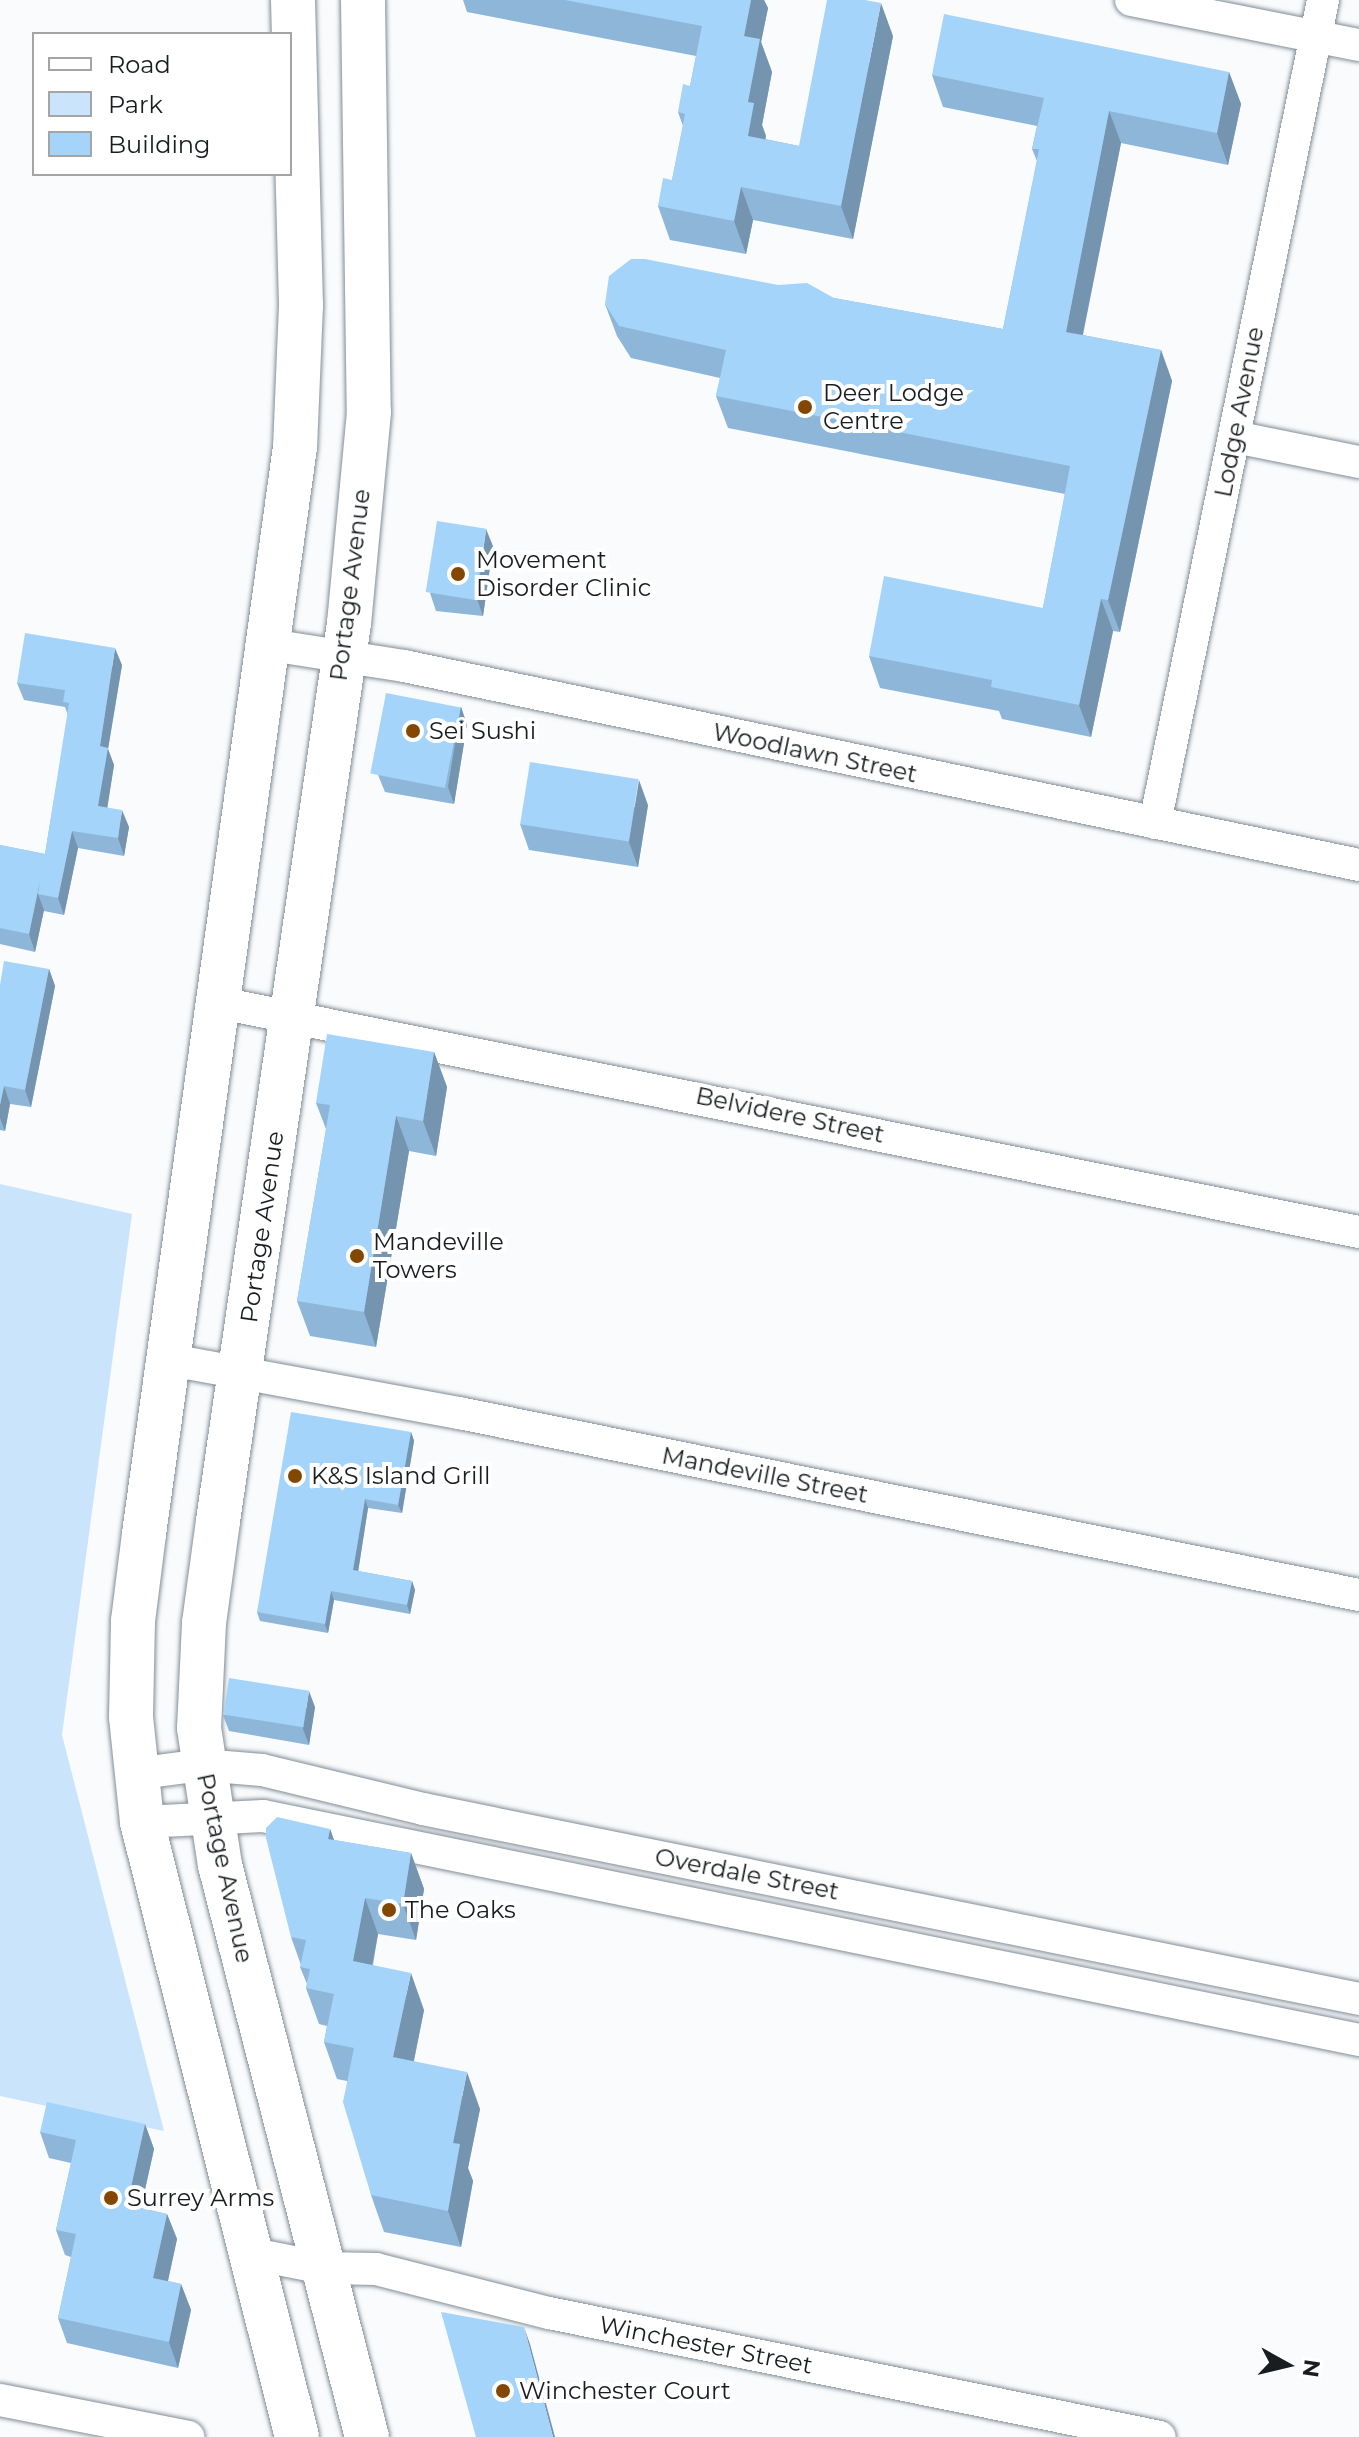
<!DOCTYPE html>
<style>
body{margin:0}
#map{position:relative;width:1359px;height:2437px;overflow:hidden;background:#f9fbfd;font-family:Montserrat,sans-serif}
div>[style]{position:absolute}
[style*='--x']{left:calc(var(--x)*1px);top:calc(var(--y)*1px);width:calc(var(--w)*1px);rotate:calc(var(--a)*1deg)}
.green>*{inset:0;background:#c9e4fb}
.roads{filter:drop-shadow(0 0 2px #828d96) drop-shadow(0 0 2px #828d96)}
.minor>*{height:32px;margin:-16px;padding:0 16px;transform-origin:16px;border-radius:16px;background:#fff}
.trunk>*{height:44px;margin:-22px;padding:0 22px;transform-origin:22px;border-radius:22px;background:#fff}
.wall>*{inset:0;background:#8eb6d8}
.shaded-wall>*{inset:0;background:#7494b0}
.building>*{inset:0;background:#a5d4fb;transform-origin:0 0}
.dots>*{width:22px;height:22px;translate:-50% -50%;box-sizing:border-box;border:4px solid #fff;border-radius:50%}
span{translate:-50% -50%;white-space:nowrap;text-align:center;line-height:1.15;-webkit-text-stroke:8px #fff;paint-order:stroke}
.poi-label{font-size:24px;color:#191d20}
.left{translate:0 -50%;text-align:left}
.street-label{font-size:24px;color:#191d20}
.legend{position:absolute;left:32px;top:32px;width:260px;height:144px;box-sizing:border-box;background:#fff;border:2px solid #a3a5a6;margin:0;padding:10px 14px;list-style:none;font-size:24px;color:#191d20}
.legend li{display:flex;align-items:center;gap:16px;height:40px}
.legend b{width:40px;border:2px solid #a3a5a6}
.north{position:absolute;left:1247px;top:2325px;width:80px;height:80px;-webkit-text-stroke:6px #fff;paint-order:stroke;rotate:98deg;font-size:22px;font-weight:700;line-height:32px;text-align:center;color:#191d20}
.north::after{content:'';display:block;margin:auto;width:28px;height:36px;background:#191d20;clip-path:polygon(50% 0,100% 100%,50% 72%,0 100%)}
</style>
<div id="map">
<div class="green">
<div style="clip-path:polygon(0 1184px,132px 1214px,62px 1735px,164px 2131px,0 2096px)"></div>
</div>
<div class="roads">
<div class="minor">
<div style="--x:1131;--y:0;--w:232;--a:11.2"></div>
<div style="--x:1235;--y:437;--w:126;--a:11.4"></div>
<div style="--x:270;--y:645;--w:136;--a:8.9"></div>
<div style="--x:404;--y:666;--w:976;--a:11.77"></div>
<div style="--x:1155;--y:823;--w:840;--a:-78.46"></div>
<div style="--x:220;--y:1003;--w:1162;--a:11.37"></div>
<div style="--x:170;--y:1360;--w:294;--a:10.4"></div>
<div style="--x:459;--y:1413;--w:918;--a:11.43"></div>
<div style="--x:134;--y:1774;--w:69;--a:-7.5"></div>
<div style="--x:202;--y:1765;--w:60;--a:4.8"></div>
<div style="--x:262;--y:1770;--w:166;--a:13.6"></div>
<div style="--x:423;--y:1809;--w:955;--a:11.47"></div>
<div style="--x:142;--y:1822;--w:121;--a:-2.8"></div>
<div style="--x:263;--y:1816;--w:1119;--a:11.55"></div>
<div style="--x:253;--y:2254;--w:72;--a:11.2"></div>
<div style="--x:324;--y:2268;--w:52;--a:1.1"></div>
<div style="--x:376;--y:2269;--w:179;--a:14.3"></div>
<div style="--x:549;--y:2313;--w:623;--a:11.47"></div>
<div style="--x:0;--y:2400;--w:192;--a:11.1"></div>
</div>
<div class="trunk">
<div style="--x:293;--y:0;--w:305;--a:88.5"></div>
<div style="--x:301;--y:305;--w:142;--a:92.4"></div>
<div style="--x:295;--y:447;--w:1097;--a:97.91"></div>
<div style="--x:144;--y:1534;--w:88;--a:97.2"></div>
<div style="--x:133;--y:1621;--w:96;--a:91.2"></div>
<div style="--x:131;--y:1717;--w:106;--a:84"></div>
<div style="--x:142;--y:1822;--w:634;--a:75.85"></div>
<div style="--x:363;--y:0;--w:412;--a:89.2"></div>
<div style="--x:369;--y:412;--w:212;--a:95.4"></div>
<div style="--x:349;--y:623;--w:908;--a:98.3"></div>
<div style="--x:218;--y:1521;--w:103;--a:97.8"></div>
<div style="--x:204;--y:1623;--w:105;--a:92.7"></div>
<div style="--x:199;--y:1728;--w:139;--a:81.3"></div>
<div style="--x:220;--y:1865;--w:591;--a:75.59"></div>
</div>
</div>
<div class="wall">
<div style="clip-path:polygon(463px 0,764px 0,768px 8px,761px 42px,772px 72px,762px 125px,766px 136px,765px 139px,799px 146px,893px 36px,853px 239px,753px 220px,746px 254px,670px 240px,658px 206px,672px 180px,683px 126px,678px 112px,690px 86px,696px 56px,467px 12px)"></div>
<div style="clip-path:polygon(1229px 72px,1241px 104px,1228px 165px,1121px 143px,1083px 335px,1161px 350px,1172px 381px,1120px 632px,1113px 631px,1091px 737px,1002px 719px,999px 711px,880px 688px,869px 656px,1043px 608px,1065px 494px,728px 428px,716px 396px,720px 378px,631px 358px,617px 336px,605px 304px,834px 298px,1003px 329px,1037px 161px,1032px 149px,1037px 126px,943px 107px,932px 75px)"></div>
<div style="clip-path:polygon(493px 546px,483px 616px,436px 611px,430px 593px)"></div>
<div style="clip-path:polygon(122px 665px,108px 749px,114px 765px,107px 807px,129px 827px,124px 856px,78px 848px,64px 915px,44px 911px,44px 910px,35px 952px,0 944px,0 845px,45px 854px,68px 715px,65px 707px,24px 700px,17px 683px)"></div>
<div style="clip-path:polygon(461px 707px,467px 725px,454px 804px,385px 792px,378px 775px)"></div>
<div style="clip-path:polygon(648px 805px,638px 867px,529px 850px,520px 824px)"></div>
<div style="clip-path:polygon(49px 969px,55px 986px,31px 1107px,10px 1104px,5px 1131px,0 1130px,0 985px)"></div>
<div style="clip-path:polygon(434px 1052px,447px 1087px,436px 1156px,409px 1151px,376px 1347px,310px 1336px,297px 1301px,326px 1129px,316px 1103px)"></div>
<div style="clip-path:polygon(411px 1432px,414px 1441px,402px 1513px,368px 1508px,358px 1571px,412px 1581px,415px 1590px,410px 1614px,334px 1600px,328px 1633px,260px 1621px,257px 1612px)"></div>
<div style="clip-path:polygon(315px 1707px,309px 1745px,229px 1731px,223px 1715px)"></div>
<div style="clip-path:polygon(330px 1829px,334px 1840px,411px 1853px,424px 1889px,416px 1940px,378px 1934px,373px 1965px,424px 2010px,414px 2061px,480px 2109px,468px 2168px,473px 2181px,461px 2247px,384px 2232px,371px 2195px,347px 2081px,337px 2079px,324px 2042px,327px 2026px,319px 2024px,306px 1988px,307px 1984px,300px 1967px,301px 1965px,291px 1937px)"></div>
<div style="clip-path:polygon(145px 2124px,154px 2149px,141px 2208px,167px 2214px,177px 2239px,168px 2281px,181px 2284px,191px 2310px,178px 2368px,67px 2343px,58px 2318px,71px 2257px,65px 2255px,56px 2230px,71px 2163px,49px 2158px,40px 2132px)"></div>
</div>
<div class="shaded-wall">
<div style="clip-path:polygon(751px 0,764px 0,768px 8px,761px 42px,772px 72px,762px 125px,766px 136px,760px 169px,748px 136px,748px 102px,744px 36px)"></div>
<div style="clip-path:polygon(881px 3px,893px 36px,853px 239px,841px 206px)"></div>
<div style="clip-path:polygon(1229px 72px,1241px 104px,1228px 165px,1217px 133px)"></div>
<div style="clip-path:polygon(1109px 111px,1121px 143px,1077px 363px,1066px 332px)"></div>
<div style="clip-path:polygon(741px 187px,753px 220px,746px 254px,734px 221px)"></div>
<div style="clip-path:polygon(1161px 350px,1172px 381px,1120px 632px,1108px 600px)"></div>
<div style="clip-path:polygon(486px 529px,493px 546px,483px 616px,477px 599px)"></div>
<div style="clip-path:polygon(1101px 599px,1113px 631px,1091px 737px,1079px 705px)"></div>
<div style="clip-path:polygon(115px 648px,122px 665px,108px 749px,114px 765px,105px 823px,98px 806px,100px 746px)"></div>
<div style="clip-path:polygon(461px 707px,467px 725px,454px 804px,448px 787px)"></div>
<div style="clip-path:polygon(639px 780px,648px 805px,638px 867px,629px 842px)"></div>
<div style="clip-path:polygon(122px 810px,129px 827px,124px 856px,118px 838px)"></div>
<div style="clip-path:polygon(72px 831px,78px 848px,64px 915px,58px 898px)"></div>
<div style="clip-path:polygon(40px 881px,38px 894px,44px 910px,35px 952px,29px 934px)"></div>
<div style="clip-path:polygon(49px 969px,55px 986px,31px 1107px,25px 1090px)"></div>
<div style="clip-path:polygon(434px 1052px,447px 1087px,436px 1156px,423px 1121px)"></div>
<div style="clip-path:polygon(4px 1086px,10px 1104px,5px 1131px,0 1118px,0 1105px)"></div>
<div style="clip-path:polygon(396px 1116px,409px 1151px,376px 1347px,364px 1312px)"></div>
<div style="clip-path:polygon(411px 1432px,414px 1441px,402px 1513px,398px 1505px)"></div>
<div style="clip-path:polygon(365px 1499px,368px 1508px,357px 1579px,353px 1570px)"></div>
<div style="clip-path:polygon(412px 1581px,415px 1590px,410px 1614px,407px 1605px)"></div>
<div style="clip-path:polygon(331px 1591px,334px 1600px,328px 1633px,325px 1624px)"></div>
<div style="clip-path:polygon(309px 1691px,315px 1707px,309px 1745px,303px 1729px)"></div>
<div style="clip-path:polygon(330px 1829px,343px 1865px,328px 1839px)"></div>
<div style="clip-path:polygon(411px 1853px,424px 1889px,416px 1940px,403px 1904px)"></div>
<div style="clip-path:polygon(365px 1898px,378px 1934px,366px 1997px,353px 1961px)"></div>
<div style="clip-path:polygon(411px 1973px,424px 2010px,407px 2094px,393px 2057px)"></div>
<div style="clip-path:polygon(467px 2072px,480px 2109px,468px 2168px,473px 2181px,461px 2247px,448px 2211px,453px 2143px)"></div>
<div style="clip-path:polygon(145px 2124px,154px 2149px,136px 2230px,127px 2205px)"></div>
<div style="clip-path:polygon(167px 2214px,177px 2239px,163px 2303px,153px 2278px)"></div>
<div style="clip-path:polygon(181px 2284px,191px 2310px,178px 2368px,169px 2342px)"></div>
<div style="clip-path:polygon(524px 2327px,530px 2344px,555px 2437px,553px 2437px)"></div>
</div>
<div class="building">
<div style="clip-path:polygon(565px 0,751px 0,744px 36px,760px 39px,748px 102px,754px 103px,748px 136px,799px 146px,827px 0,865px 0,881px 3px,841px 206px,741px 187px,734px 221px,658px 206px,663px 178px,672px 180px,685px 114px,678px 112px,683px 84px,690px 86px,702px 26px)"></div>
<div style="clip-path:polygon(944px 14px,1229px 72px,1217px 133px,1109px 111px,1066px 332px,1161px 350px,1108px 600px,1101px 599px,1079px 705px,991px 687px,992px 680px,869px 656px,884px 576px,1043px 608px,1070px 466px,716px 396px,726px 350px,619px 326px,605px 304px,609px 276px,631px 259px,645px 259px,778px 285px,807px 283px,834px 298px,1003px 329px,1039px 149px,1032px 149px,1044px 98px,932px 75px)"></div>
<div style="left:437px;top:521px;width:50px;height:72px;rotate:9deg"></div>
<div style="clip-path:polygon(25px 633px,115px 648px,100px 746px,108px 748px,98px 806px,122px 810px,118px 838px,72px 831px,58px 898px,38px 894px,40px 881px,29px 934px,0 928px,0 845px,45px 854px,69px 703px,63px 702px,65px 690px,17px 683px)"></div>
<div style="left:386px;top:693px;width:76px;height:82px;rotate:11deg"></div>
<div style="left:530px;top:762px;width:110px;height:63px;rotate:9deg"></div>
<div style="clip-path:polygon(4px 961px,49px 969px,25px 1090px,4px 1086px,0 1105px,0 985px)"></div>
<div style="clip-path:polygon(327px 1034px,434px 1052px,423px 1121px,396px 1116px,364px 1312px,297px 1301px,330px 1105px,316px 1103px)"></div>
<div style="clip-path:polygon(291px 1412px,411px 1432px,398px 1505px,365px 1499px,353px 1570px,412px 1581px,407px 1605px,331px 1591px,325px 1624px,257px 1612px)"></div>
<div style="left:229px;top:1678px;width:81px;height:37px;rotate:9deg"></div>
<div style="clip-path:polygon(277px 1817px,330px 1829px,328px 1839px,411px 1853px,403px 1904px,365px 1898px,353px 1961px,411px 1973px,393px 2057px,467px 2072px,453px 2143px,460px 2144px,448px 2211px,371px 2195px,343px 2102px,354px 2048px,324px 2042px,334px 1994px,306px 1988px,310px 1969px,300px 1967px,306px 1940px,291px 1937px,266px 1838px,266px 1828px)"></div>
<div style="clip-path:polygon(47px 2102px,145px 2124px,127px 2205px,167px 2214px,153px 2278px,181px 2284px,169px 2342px,58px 2318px,76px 2234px,56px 2230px,76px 2140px,40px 2132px)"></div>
<div style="clip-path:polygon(441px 2312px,524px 2327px,553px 2437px,476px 2437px)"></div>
</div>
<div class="dots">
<div style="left:805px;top:407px;background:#834701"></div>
<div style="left:458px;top:574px;background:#834701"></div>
<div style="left:413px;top:731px;background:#834701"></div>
<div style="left:357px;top:1256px;background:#834701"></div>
<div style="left:295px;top:1476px;background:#834701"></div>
<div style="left:389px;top:1910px;background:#834701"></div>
<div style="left:111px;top:2198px;background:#834701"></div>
<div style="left:503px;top:2391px;background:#834701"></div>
</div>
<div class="poi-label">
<span class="left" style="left:823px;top:407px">Deer Lodge<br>Centre</span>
<span class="left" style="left:476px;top:574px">Movement<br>Disorder Clinic</span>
<span class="left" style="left:429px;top:731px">Sei Sushi</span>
<span class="left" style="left:373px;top:1256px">Mandeville<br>Towers</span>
<span class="left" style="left:311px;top:1476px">K&amp;S Island Grill</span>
<span class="left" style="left:405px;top:1910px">The Oaks</span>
<span class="left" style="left:127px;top:2198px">Surrey Arms</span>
<span class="left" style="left:519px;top:2391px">Winchester Court</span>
</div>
<div class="street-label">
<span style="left:1239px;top:412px;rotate:-79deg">Lodge Avenue</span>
<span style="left:350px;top:585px;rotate:-83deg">Portage Avenue</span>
<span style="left:815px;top:753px;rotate:12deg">Woodlawn Street</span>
<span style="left:790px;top:1115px;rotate:12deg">Belvidere Street</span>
<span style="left:262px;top:1227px;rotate:-82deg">Portage Avenue</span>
<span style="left:765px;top:1475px;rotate:11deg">Mandeville Street</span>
<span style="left:225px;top:1868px;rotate:78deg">Portage Avenue</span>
<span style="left:747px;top:1874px;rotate:11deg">Overdale Street</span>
<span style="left:706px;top:2345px;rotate:11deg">Winchester Street</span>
</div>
<ul class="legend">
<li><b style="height:10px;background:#fff"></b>Road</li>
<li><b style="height:22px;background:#c9e4fb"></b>Park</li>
<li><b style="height:22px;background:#a5d4fb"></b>Building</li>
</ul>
<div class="north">N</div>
</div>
